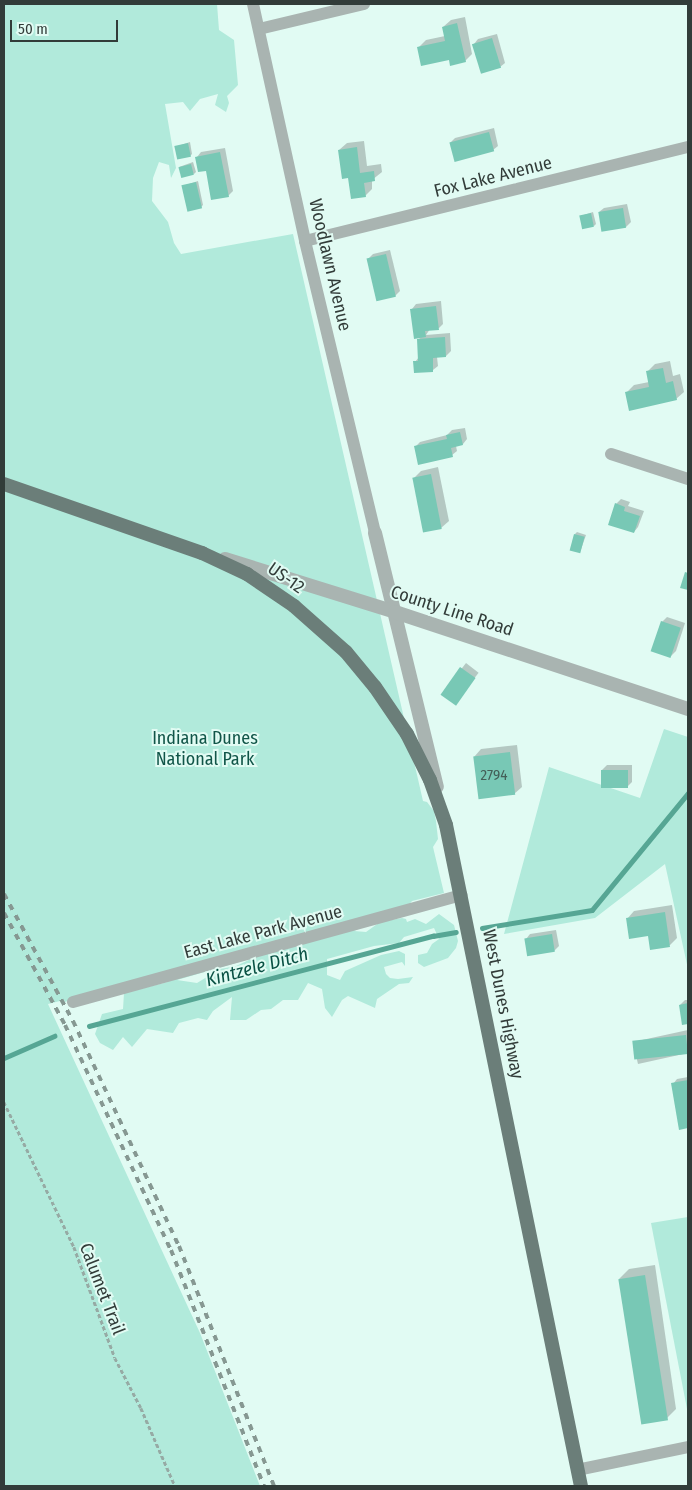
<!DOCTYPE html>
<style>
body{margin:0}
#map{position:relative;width:692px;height:1490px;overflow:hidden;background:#e1fbf3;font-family:"Fira Sans Condensed",sans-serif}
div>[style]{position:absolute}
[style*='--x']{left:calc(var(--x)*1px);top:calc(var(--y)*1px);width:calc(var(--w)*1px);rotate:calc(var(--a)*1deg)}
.green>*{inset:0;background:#b1eadb}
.shadow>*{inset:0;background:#0003;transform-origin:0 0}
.stream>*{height:4.5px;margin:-2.25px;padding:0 2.25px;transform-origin:2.25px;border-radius:2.25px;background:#56a694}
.building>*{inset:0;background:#78c8b5;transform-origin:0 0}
.path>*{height:2.5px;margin-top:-1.25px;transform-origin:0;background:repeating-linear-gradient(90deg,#96aaa4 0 4px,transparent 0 6.5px)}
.minor>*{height:12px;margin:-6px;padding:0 6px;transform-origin:6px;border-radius:6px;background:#a9b4b1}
.tertiary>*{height:14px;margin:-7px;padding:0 7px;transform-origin:7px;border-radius:7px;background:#a9b4b1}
.primary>*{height:14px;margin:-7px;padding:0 7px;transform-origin:7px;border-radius:7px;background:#6b7e79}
.rail>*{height:4px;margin-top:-2px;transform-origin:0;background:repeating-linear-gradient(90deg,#869892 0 6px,transparent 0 12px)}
span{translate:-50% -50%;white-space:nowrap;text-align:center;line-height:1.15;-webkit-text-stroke:4px #e1fbf3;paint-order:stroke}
.number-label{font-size:15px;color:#445f58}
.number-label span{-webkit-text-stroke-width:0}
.street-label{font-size:18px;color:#323c39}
.park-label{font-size:18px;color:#105548}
.water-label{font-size:19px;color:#095144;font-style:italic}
.frame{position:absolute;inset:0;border:5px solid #323c39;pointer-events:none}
.scale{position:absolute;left:10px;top:20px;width:108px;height:22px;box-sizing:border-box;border:2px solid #323c39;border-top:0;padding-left:6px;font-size:15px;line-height:18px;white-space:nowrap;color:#323c39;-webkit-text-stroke:4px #e1fbf3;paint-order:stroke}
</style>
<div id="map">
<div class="green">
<div style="clip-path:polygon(evenodd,4px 4px,217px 4px,219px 30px,234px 40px,238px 85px,227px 96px,229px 103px,226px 112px,215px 105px,218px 94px,200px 99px,190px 111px,183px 102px,165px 104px,176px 168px,171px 178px,169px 165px,159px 162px,153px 178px,152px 201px,168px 222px,174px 243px,181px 254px,293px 234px,423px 801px,427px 802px,434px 811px,436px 821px,438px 839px,433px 847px,444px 893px,412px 901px,408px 906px,354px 931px,366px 932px,380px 922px,402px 918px,406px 919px,407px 922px,415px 919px,426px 924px,439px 914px,454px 925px,458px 941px,456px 948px,448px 958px,424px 967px,418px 963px,418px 955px,427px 953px,432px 944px,439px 939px,434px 928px,404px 937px,399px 943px,374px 946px,327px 959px,327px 975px,340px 980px,345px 971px,381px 955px,399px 951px,405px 954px,405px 966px,402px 962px,384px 967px,386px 974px,390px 978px,398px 979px,413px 977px,409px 983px,399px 984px,377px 999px,375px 1008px,348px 996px,342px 1000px,332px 1017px,325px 1008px,322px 989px,308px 983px,298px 1000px,283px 1000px,271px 1009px,261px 1010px,246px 1020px,230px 1020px,232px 997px,213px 1011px,207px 1020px,198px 1018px,179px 1023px,173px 1033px,147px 1029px,132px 1047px,123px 1037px,113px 1050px,100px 1043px,95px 1034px,102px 1014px,123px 1009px,124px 993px,168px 982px,91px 992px,65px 1002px,64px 1000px,48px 1004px,200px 1333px,260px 1486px,4px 1486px,4px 4px,253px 958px,236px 966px,220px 969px,197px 983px,177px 980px,253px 958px)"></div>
<div style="clip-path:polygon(664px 729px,688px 737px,688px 969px,665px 864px,595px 918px,504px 934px,549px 767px,640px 798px)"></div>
<div style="clip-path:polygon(688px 1217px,688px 1414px,651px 1223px)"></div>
</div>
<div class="shadow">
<div style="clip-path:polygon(465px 17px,472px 54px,465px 61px,418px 48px,426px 40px,445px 36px,443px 27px,451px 20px)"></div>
<div style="clip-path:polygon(497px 34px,505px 63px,500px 67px,474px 44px,478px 39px)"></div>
<div style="clip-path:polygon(494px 128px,498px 146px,493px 150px,450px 143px,455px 138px)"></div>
<div style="clip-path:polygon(364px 141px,367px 166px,381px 164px,382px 172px,372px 180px,372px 189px,365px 196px,349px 177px,339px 150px,347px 143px)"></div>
<div style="clip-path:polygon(190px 142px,192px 154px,190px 156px,175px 147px)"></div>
<div style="clip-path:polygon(225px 148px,233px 191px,228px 196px,197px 157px,201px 152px)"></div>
<div style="clip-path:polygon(193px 162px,196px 172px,194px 174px,179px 167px)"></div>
<div style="clip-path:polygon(198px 181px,203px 205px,201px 207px,183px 186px)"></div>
<div style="clip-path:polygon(627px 204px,631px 222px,626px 227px,599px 212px,604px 208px)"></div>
<div style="clip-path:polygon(593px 212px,596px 224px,594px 226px,581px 216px)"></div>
<div style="clip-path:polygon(390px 250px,400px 291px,395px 296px,368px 259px,373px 254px)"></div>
<div style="clip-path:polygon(441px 301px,443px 324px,439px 328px,430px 329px,426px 335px,450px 333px,451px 351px,446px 356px,437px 357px,438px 366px,433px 370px,415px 362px,419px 357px,418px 340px,422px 336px,412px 309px,416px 304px)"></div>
<div style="clip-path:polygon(670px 361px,673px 376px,680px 374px,684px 392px,676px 399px,627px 392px,634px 385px,649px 382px,647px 372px,655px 364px)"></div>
<div style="clip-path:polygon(465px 428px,467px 439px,463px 444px,456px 446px,457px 451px,452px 455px,415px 447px,420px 442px,447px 435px,452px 430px)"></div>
<div style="clip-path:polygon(438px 467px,449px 521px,441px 528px,414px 478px,421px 471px)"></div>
<div style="clip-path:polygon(621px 499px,630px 502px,628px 506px,644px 511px,638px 527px,634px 532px,616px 504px)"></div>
<div style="clip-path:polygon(577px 532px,586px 535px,580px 552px,575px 534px)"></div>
<div style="clip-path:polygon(667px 617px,685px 623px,676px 651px,671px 656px,662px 622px)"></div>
<div style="left:466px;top:663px;width:16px;height:38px;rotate:38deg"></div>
<div style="clip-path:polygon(517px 745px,522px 787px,514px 794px,474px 757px,481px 749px)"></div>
<div style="clip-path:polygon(607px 765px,632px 765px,632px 782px,627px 787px,602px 770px)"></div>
<div style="clip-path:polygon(672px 905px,677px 938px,670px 945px,651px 948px,649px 935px,627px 919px,634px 911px)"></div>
<div style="clip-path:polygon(556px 930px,559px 946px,554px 951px,526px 939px,530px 934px)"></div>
<div style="clip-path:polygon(685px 1000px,688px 1000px,688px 1022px,683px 1023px,680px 1005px)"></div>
<div style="clip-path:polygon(688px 1030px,688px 1053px,638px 1064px,634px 1047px,642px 1040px)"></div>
<div style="clip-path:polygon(688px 1077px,688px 1127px,680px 1129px,673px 1084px,677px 1079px)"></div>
<div style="clip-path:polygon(655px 1265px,676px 1409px,666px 1419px,619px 1279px,629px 1269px)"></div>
</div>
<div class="stream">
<div style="--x:482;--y:928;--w:111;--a:-9.3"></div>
<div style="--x:592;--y:910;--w:151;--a:-50.6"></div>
<div style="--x:89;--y:1026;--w:356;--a:-14.7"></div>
<div style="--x:433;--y:936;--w:23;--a:-10"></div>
<div style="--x:4;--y:1058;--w:55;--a:-23.7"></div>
</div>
<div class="building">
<div style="clip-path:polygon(457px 23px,466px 62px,450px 66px,449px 60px,421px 66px,417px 47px,445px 41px,442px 27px)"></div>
<div style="left:492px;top:38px;width:31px;height:21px;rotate:73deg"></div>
<div style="left:489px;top:132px;width:20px;height:41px;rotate:75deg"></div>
<div style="left:188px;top:143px;width:14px;height:14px;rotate:78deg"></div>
<div style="clip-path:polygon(357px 147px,360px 173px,374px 171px,375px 181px,364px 183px,366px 197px,351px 199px,348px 178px,342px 179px,338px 150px)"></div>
<div style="clip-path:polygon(220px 152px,229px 197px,211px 200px,206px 171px,198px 172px,195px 157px)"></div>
<div style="left:191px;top:164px;width:11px;height:13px;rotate:75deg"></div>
<div style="left:196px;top:182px;width:27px;height:15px;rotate:77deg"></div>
<div style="left:623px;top:208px;width:20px;height:25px;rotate:81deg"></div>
<div style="left:591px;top:213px;width:14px;height:12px;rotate:78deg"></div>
<div style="left:386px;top:254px;width:44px;height:20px;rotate:77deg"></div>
<div style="clip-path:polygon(436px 306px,439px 330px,425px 331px,426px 337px,414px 339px,410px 309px)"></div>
<div style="clip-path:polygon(445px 337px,446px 357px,433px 358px,433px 372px,414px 373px,413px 361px,418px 361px,417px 339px)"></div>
<div style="clip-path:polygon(663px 368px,666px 383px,673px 381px,677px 400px,629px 411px,625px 392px,649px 387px,646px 371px)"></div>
<div style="clip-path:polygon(460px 432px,463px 445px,451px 448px,453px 457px,418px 465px,414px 446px,447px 439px,446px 435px)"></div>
<div style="left:431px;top:474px;width:56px;height:19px;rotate:79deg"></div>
<div style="clip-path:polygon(615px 503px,625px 507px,624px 511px,640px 516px,634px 533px,608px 525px)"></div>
<div style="left:574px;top:534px;width:11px;height:17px;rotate:15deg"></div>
<div style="clip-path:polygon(685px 572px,688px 573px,688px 590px,680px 588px)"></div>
<div style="left:661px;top:621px;width:21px;height:32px;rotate:19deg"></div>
<div style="left:460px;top:667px;width:19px;height:34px;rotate:35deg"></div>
<div style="left:510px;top:752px;width:43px;height:37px;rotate:83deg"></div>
<div style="left:601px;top:770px;width:27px;height:18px"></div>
<div style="clip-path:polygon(665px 912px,670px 947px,650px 950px,648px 936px,629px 939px,626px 918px)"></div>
<div style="left:552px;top:934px;width:18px;height:28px;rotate:81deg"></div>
<div style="clip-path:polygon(688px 1003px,688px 1024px,682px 1025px,679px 1005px)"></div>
<div style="left:686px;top:1035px;width:19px;height:54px;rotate:84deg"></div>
<div style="clip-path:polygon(688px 1080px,688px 1128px,679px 1130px,671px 1083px)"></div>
<div style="left:645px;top:1275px;width:147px;height:27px;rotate:81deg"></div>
</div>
<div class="path">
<div style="--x:4;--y:1102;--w:161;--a:64.2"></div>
<div style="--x:74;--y:1247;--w:118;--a:69.7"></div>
<div style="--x:115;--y:1358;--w:56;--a:62.5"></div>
<div style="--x:141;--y:1408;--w:85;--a:66.4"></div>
</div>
<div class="minor">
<div style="--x:253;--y:4;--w:243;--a:77.6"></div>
<div style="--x:305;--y:241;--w:300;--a:76.5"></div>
<div style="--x:259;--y:29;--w:108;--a:-13.4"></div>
<div style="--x:305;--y:241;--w:394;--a:-13.8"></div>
<div style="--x:611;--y:454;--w:81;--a:18"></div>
<div style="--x:73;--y:1002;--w:403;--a:-15.4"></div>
<div style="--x:577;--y:1470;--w:113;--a:-11.7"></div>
</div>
<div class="tertiary">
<div style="--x:375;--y:533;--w:261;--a:76.3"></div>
<div style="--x:225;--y:559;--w:178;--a:17.3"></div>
<div style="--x:395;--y:612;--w:309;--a:18.3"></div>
</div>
<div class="primary">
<div style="--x:4;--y:484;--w:210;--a:19.2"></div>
<div style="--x:202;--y:553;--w:50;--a:25"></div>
<div style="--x:247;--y:574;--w:57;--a:34.2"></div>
<div style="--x:294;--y:606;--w:69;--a:41.5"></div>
<div style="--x:346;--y:652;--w:45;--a:50.4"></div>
<div style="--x:375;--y:687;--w:57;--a:55.8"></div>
<div style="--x:407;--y:734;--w:51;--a:63.4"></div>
<div style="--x:430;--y:780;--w:48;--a:70.4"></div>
<div style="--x:446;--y:825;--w:675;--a:78.46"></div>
</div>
<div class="rail">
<div style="--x:4;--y:894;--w:145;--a:61.5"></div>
<div style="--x:73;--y:1021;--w:249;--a:64.8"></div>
<div style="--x:179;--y:1246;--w:258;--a:68.4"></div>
<div style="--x:4;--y:913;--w:128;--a:61.4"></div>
<div style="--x:65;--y:1025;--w:249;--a:64.8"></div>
<div style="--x:171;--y:1250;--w:254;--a:68.5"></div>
</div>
<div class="number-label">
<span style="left:494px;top:776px">2794</span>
</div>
<div class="street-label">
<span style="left:493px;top:177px;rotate:-14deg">Fox Lake Avenue</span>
<span style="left:330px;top:265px;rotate:77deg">Woodlawn Avenue</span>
<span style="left:286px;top:578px;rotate:35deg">US-12</span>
<span style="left:452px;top:611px;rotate:18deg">County Line Road</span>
<span style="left:263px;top:932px;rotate:-15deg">East Lake Park Avenue</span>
<span style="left:503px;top:1004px;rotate:79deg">West Dunes Highway</span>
<span style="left:102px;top:1289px;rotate:69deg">Calumet Trail</span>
</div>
<div class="park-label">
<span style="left:205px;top:749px">Indiana Dunes<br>National Park</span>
</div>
<div class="water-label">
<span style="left:257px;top:967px;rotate:-15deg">Kintzele Ditch</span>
</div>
<div class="frame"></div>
<div class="scale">50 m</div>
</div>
